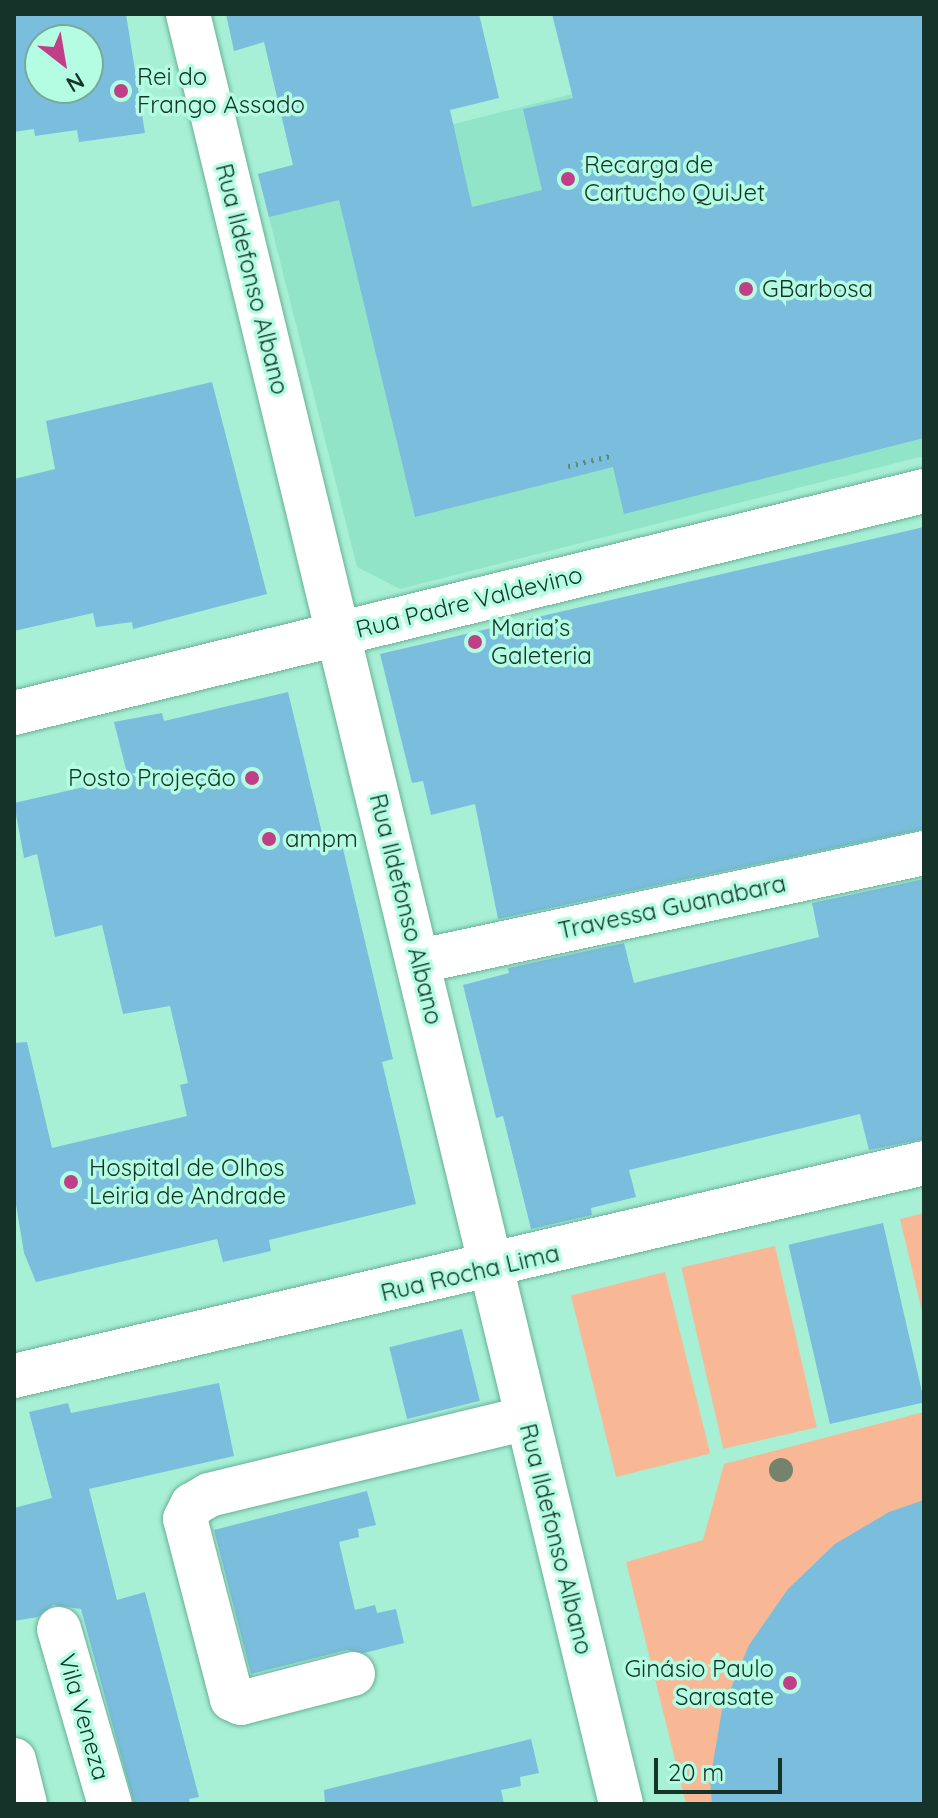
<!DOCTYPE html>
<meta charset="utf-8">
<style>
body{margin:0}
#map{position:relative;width:938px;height:1818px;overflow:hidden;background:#a7f0d6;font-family:Quicksand,sans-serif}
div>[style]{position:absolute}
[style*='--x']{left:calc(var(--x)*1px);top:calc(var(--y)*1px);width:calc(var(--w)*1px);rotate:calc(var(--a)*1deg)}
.built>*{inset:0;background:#92e4c8}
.green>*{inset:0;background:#f8b896;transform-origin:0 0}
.building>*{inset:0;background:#7bbddc;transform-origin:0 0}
.path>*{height:5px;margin-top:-2.5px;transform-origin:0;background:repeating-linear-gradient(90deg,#5b8d7b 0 2px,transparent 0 8px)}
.roads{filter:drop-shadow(0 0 2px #68b097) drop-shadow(0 0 2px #68b097)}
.minor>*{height:44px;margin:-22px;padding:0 22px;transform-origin:22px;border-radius:22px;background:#fff}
.major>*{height:44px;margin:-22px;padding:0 22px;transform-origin:22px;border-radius:22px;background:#fff}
.trees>*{width:24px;height:24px;margin:-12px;border-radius:50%;background:#75836c}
.dots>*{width:22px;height:22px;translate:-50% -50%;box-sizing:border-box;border:4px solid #b4fde3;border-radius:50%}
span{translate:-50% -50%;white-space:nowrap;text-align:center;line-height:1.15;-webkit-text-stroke:7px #b4fde3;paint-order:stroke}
.poi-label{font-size:24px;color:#153329}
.left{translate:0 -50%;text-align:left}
.right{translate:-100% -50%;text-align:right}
.street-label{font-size:24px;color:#153329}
.frame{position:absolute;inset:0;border:16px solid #153329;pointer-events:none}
.north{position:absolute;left:24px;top:24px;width:80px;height:80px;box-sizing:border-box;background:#b4fde3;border:2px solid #74ac99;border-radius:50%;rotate:149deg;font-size:22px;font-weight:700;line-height:32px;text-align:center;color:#153329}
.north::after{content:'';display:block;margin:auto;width:28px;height:36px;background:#c13f87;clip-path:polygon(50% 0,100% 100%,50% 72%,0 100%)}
.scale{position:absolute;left:654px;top:1758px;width:128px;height:36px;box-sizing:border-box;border:4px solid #153329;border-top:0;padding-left:10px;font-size:24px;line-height:28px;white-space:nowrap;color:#153329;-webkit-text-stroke:6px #b4fde3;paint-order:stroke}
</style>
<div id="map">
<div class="built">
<div style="clip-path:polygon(924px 36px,924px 456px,400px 589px,357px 567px,258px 174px,592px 89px)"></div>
</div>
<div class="green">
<div style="clip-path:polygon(924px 1213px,924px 1320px,900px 1219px)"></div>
<div style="left:775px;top:1246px;width:186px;height:96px;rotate:77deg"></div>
<div style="left:665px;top:1272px;width:187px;height:97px;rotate:76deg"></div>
<div style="clip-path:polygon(924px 1412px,924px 1804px,686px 1804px,626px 1562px,703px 1540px,724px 1464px)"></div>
</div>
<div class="building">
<div style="clip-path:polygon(evenodd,14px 14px,126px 14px,145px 133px,79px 142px,77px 130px,35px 136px,34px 129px,14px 132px,14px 14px,40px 40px,88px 40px,88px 88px,40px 88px,40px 40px)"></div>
<div style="clip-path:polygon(226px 14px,479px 14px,499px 98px,450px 110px,472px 207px,542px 190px,523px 109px,573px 98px,552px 14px,924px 14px,924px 438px,624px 514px,613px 467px,415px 517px,339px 200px,269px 217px,258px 174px,293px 165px,264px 42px,234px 51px)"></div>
<div style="clip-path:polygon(212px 382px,267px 594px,133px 629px,132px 622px,96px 627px,93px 613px,14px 631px,14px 479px,55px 469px,46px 421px)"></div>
<div style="clip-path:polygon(924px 527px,924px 829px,498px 919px,475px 804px,431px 815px,423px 781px,412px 783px,380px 654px)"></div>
<div style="clip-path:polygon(288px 692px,324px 841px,340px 836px,344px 853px,393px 1059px,382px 1062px,416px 1204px,269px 1240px,271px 1251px,223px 1262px,217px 1239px,36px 1282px,24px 1253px,14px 1192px,14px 1043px,27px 1042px,52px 1148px,187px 1116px,180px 1085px,188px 1083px,170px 1006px,123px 1014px,102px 925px,55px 937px,37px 854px,24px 858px,14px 803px,128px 777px,114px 722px,162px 713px,164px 721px)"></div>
<div style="clip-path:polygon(924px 879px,924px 1139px,869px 1150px,860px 1114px,629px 1170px,636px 1197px,591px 1208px,592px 1215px,531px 1229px,503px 1116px,496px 1118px,463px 985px,509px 973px,508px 968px,624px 943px,634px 983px,819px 937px,812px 903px)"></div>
<div style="left:883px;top:1223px;width:184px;height:97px;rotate:77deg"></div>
<div style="left:462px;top:1329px;width:74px;height:75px;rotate:76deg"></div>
<div style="clip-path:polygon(219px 1383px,234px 1456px,89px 1489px,117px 1600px,145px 1592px,199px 1797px,189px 1799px,190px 1804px,134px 1804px,81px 1609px,53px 1605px,38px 1617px,14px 1621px,14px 1508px,52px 1498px,29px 1412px,68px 1403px,71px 1413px)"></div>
<div style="clip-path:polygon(367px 1491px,376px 1525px,358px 1529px,359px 1537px,339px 1542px,355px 1610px,375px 1605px,377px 1613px,396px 1609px,404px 1643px,364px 1653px,347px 1650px,251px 1674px,214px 1530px)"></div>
<div style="clip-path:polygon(924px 1500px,924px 1804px,712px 1804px,710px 1780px,722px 1710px,749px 1645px,788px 1589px,835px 1544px,889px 1512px)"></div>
<div style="clip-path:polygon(531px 1739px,539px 1773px,520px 1777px,521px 1786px,501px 1790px,504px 1804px,325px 1804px,324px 1790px)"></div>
</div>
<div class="path">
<div style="--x:568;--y:466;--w:43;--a:-13.4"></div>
</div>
<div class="roads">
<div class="minor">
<div style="--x:188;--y:14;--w:1842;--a:76.4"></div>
<div style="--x:420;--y:961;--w:515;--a:-12.09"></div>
<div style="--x:14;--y:1376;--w:935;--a:-13.17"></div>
<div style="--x:59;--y:1629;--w:182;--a:73.8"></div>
<div style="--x:353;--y:1674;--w:116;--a:165.5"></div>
<div style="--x:241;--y:1703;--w:10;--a:-156"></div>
<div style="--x:232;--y:1699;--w:186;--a:-104.6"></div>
<div style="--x:185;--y:1519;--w:16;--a:-63"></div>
<div style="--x:192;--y:1505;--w:20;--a:-30"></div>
<div style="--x:209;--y:1495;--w:327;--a:-13.6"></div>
<div style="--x:14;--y:1760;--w:45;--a:76"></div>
</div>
<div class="major">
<div style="--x:14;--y:713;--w:937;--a:-13.71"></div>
</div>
</div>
<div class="trees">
<div style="left:781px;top:1470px"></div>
</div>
<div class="dots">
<div style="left:121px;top:91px;background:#c13f87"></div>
<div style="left:568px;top:179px;background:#c13f87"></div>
<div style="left:746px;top:289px;background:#c13f87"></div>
<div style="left:475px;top:642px;background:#c13f87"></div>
<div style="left:252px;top:778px;background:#c13f87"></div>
<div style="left:269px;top:839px;background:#c13f87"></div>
<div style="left:71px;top:1182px;background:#c13f87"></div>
<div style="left:790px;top:1683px;background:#c13f87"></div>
</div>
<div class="poi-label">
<span class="left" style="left:137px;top:91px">Rei do<br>Frango Assado</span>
<span class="left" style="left:584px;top:179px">Recarga de<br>Cartucho QuiJet</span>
<span class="left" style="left:762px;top:289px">GBarbosa</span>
<span class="left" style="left:491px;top:642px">Maria’s<br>Galeteria</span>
<span class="right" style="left:236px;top:778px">Posto Projeção</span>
<span class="left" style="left:285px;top:839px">ampm</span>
<span class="left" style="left:89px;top:1182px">Hospital de Olhos<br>Leiria de Andrade</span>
<span class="right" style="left:774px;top:1683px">Ginásio Paulo<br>Sarasate</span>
</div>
<div class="street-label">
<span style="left:252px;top:279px;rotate:76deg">Rua Ildefonso Albano</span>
<span style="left:469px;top:602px;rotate:-14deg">Rua Padre Valdevino</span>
<span style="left:672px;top:907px;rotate:-12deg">Travessa Guanabara</span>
<span style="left:406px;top:909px;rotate:76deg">Rua Ildefonso Albano</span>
<span style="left:470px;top:1273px;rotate:-13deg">Rua Rocha Lima</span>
<span style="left:556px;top:1539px;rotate:76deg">Rua Ildefonso Albano</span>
<span style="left:84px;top:1717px;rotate:74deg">Vila Veneza</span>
</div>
<div class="frame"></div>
<div class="north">N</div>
<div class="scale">20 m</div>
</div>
